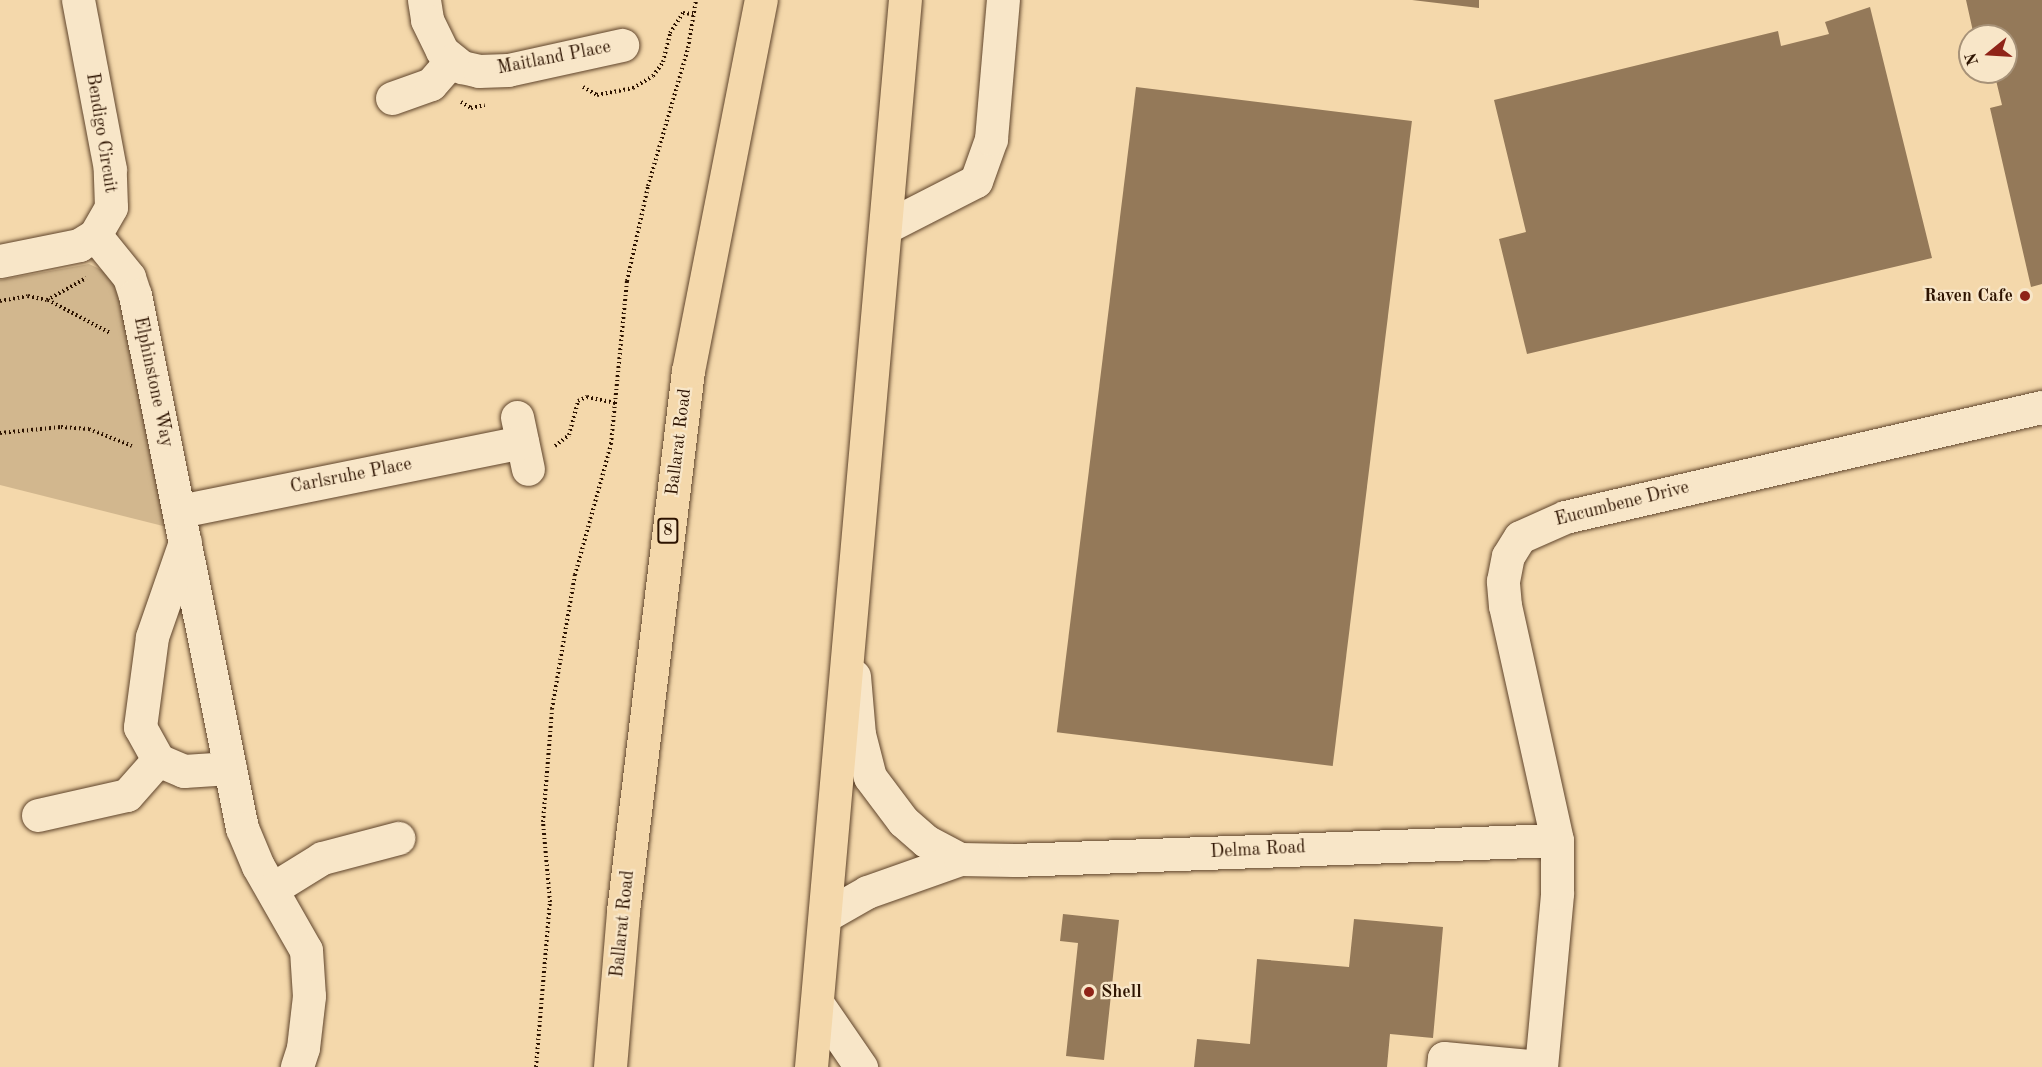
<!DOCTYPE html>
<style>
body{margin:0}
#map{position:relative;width:2042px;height:1067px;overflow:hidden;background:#f4d8ab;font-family:"Old Standard TT",serif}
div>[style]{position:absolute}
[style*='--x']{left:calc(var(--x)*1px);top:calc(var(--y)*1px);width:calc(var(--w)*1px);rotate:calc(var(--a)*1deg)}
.green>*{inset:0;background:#d2b78e}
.building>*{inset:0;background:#947959;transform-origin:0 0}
.path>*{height:4px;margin-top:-2px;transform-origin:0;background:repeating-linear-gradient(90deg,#2d1300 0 1.5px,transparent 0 4.5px)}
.roads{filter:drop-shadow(0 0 2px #5f442b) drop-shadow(0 0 2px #5f442b)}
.minor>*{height:33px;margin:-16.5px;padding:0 16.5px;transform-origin:16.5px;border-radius:16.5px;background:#f8e6c8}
.highway>*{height:33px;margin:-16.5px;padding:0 16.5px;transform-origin:16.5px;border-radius:16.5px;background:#f4d8ab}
.dots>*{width:16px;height:16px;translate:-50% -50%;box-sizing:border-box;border:3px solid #f8e6c8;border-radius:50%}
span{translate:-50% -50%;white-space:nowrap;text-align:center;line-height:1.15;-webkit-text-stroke:4.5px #f8e6c8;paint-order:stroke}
.shield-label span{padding:2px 4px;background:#f8e6c8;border:2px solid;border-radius:4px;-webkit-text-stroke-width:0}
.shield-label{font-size:16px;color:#2d1300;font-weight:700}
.street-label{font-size:18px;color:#2d1300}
.poi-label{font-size:18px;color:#2d1300;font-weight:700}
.right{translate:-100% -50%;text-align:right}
.left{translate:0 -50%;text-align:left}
.north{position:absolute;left:1958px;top:24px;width:60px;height:60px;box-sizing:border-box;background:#f8e6c8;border:2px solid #a79278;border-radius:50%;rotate:252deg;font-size:16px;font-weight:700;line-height:24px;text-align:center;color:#2d1300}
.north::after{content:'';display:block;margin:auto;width:21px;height:27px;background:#8f2418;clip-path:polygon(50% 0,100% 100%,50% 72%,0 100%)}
</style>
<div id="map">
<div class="green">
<div style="clip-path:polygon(89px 264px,106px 272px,117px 288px,167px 527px,0 485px,0 280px)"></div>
</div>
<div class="building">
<div style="clip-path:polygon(1412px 0,1479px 0,1479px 8px)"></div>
<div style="clip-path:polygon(1966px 0,2042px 0,2042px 284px,2031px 287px,1990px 108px,2002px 105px,1994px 72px,2006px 72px,2006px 36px,1974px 36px)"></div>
<div style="clip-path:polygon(1870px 7px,1932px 258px,1527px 354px,1499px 239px,1526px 232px,1494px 100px,1778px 31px,1781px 46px,1829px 34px,1825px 22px)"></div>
<div style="left:1136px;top:87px;width:278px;height:650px;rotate:7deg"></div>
<div style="clip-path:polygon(1063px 914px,1119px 920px,1104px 1060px,1066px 1056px,1078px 943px,1060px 941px)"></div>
<div style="clip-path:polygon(1354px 919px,1443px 927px,1433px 1038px,1390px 1034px,1387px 1067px,1194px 1067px,1197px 1039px,1250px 1044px,1257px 959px,1349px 967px)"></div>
</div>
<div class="path">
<div style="--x:583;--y:87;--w:16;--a:30"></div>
<div style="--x:597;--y:95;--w:37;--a:-11"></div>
<div style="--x:633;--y:88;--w:23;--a:-31"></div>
<div style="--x:653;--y:76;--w:17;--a:-54"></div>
<div style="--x:663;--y:62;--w:30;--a:-76"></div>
<div style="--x:670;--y:33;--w:24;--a:-57"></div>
<div style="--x:683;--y:13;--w:10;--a:6"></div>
<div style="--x:461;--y:102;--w:12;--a:31"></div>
<div style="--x:471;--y:108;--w:14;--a:-12"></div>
<div style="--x:48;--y:300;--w:70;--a:28"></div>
<div style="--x:0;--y:301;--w:28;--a:-10"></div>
<div style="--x:28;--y:296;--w:19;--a:12"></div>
<div style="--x:47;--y:300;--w:45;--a:-29.4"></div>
<div style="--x:0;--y:433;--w:61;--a:-5.6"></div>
<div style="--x:61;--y:427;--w:28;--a:4"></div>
<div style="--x:89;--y:429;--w:46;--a:21.6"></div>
<div style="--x:555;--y:446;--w:18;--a:-38"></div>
<div style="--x:569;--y:435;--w:35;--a:-75"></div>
<div style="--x:578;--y:401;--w:10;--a:-24"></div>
<div style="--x:587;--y:397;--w:29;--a:12"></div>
<div style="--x:536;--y:1067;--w:166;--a:-85.2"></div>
<div style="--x:550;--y:902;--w:80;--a:-95"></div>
<div style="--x:543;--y:822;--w:113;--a:-85.4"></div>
<div style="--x:552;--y:709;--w:136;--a:-80.3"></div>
<div style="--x:575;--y:575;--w:136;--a:-74.6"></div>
<div style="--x:611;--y:444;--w:164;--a:-84.4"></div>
<div style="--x:627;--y:281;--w:97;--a:-77.5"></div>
<div style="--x:648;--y:186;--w:144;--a:-73.8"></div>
<div style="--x:688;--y:48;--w:49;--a:-80.5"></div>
</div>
<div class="roads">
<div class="minor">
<div style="--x:424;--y:0;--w:20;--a:81"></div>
<div style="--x:427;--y:20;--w:34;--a:64"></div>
<div style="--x:442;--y:51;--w:26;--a:39"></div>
<div style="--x:462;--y:67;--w:17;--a:13"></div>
<div style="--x:479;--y:71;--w:29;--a:-2"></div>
<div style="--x:508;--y:70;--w:117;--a:-12.4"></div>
<div style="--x:392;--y:98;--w:41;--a:-19.7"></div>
<div style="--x:431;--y:84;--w:32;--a:-49"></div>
<div style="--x:886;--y:227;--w:101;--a:-27.1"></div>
<div style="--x:976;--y:181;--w:45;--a:-70.3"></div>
<div style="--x:991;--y:139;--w:140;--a:-85.1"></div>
<div style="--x:95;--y:235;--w:54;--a:51"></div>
<div style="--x:129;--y:277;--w:19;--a:72"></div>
<div style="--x:135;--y:295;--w:544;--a:78.65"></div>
<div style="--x:242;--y:828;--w:41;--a:67.2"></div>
<div style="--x:258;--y:866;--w:97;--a:60.3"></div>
<div style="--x:306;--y:950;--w:46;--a:86.3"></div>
<div style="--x:309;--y:996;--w:52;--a:96.6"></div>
<div style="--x:303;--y:1048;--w:20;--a:108"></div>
<div style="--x:0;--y:261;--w:81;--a:-11.4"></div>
<div style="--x:79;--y:245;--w:19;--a:-32"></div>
<div style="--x:95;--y:235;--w:32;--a:-60"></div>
<div style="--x:111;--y:207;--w:38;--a:-92"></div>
<div style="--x:110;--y:169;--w:172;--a:-100.7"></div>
<div style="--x:517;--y:417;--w:53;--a:78.1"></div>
<div style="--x:180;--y:511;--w:349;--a:-11.4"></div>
<div style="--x:185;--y:542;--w:101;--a:109.2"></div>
<div style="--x:152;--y:637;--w:91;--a:97.6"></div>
<div style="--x:140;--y:727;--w:38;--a:61"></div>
<div style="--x:158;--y:760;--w:28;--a:23"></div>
<div style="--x:184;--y:771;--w:46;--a:-3.7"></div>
<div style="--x:854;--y:676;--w:58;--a:85.1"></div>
<div style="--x:859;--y:734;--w:44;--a:75.7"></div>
<div style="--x:870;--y:777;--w:55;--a:53.1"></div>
<div style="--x:903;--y:821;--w:30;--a:41"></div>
<div style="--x:926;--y:841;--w:38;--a:28"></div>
<div style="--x:38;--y:815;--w:91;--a:-12.7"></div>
<div style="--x:127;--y:795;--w:47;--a:-48.5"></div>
<div style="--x:272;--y:889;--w:59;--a:-31.8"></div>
<div style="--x:322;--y:858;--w:79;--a:-14.7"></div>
<div style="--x:825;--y:916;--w:48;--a:-29.7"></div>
<div style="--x:867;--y:892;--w:99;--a:-19.5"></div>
<div style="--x:960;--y:859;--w:54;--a:1.1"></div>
<div style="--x:1014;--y:860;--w:543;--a:-2.11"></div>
<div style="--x:817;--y:1003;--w:78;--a:55.5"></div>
<div style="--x:1443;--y:1067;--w:9;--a:-84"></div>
<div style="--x:1444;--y:1058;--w:96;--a:5.4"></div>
<div style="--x:1541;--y:1067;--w:175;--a:-84.7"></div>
<div style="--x:1557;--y:893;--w:53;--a:-90"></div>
<div style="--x:1557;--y:840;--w:240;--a:-102.5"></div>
<div style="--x:1505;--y:606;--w:25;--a:-95"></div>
<div style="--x:1503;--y:581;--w:25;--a:-79"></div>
<div style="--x:1508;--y:556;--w:22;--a:-58"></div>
<div style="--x:1520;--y:537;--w:49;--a:-24"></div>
<div style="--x:1565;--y:517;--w:490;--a:-13"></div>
</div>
<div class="highway">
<div style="--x:610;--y:1067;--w:157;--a:-85.2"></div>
<div style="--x:623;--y:911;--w:544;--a:-83.14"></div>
<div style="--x:688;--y:371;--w:378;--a:-78.9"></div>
<div style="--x:811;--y:1067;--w:1071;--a:-84.97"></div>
</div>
</div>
<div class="dots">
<div style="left:2025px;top:296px;background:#8f2418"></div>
<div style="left:1089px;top:992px;background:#8f2418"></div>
</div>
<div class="shield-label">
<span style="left:668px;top:531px">8</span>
</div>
<div class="street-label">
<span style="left:554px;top:58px;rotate:-11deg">Maitland Place</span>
<span style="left:101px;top:133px;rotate:81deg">Bendigo Circuit</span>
<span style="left:153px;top:382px;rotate:78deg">Elphinstone Way</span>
<span style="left:679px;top:442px;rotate:-83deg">Ballarat Road</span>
<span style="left:351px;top:476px;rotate:-11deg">Carlsruhe Place</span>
<span style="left:1622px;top:504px;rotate:-14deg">Eucumbene Drive</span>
<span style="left:1258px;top:850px;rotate:-3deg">Delma Road</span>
<span style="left:623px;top:924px;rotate:-84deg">Ballarat Road</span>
</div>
<div class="poi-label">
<span class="right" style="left:2013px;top:296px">Raven Cafe</span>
<span class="left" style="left:1101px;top:992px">Shell</span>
</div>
<div class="north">N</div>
</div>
